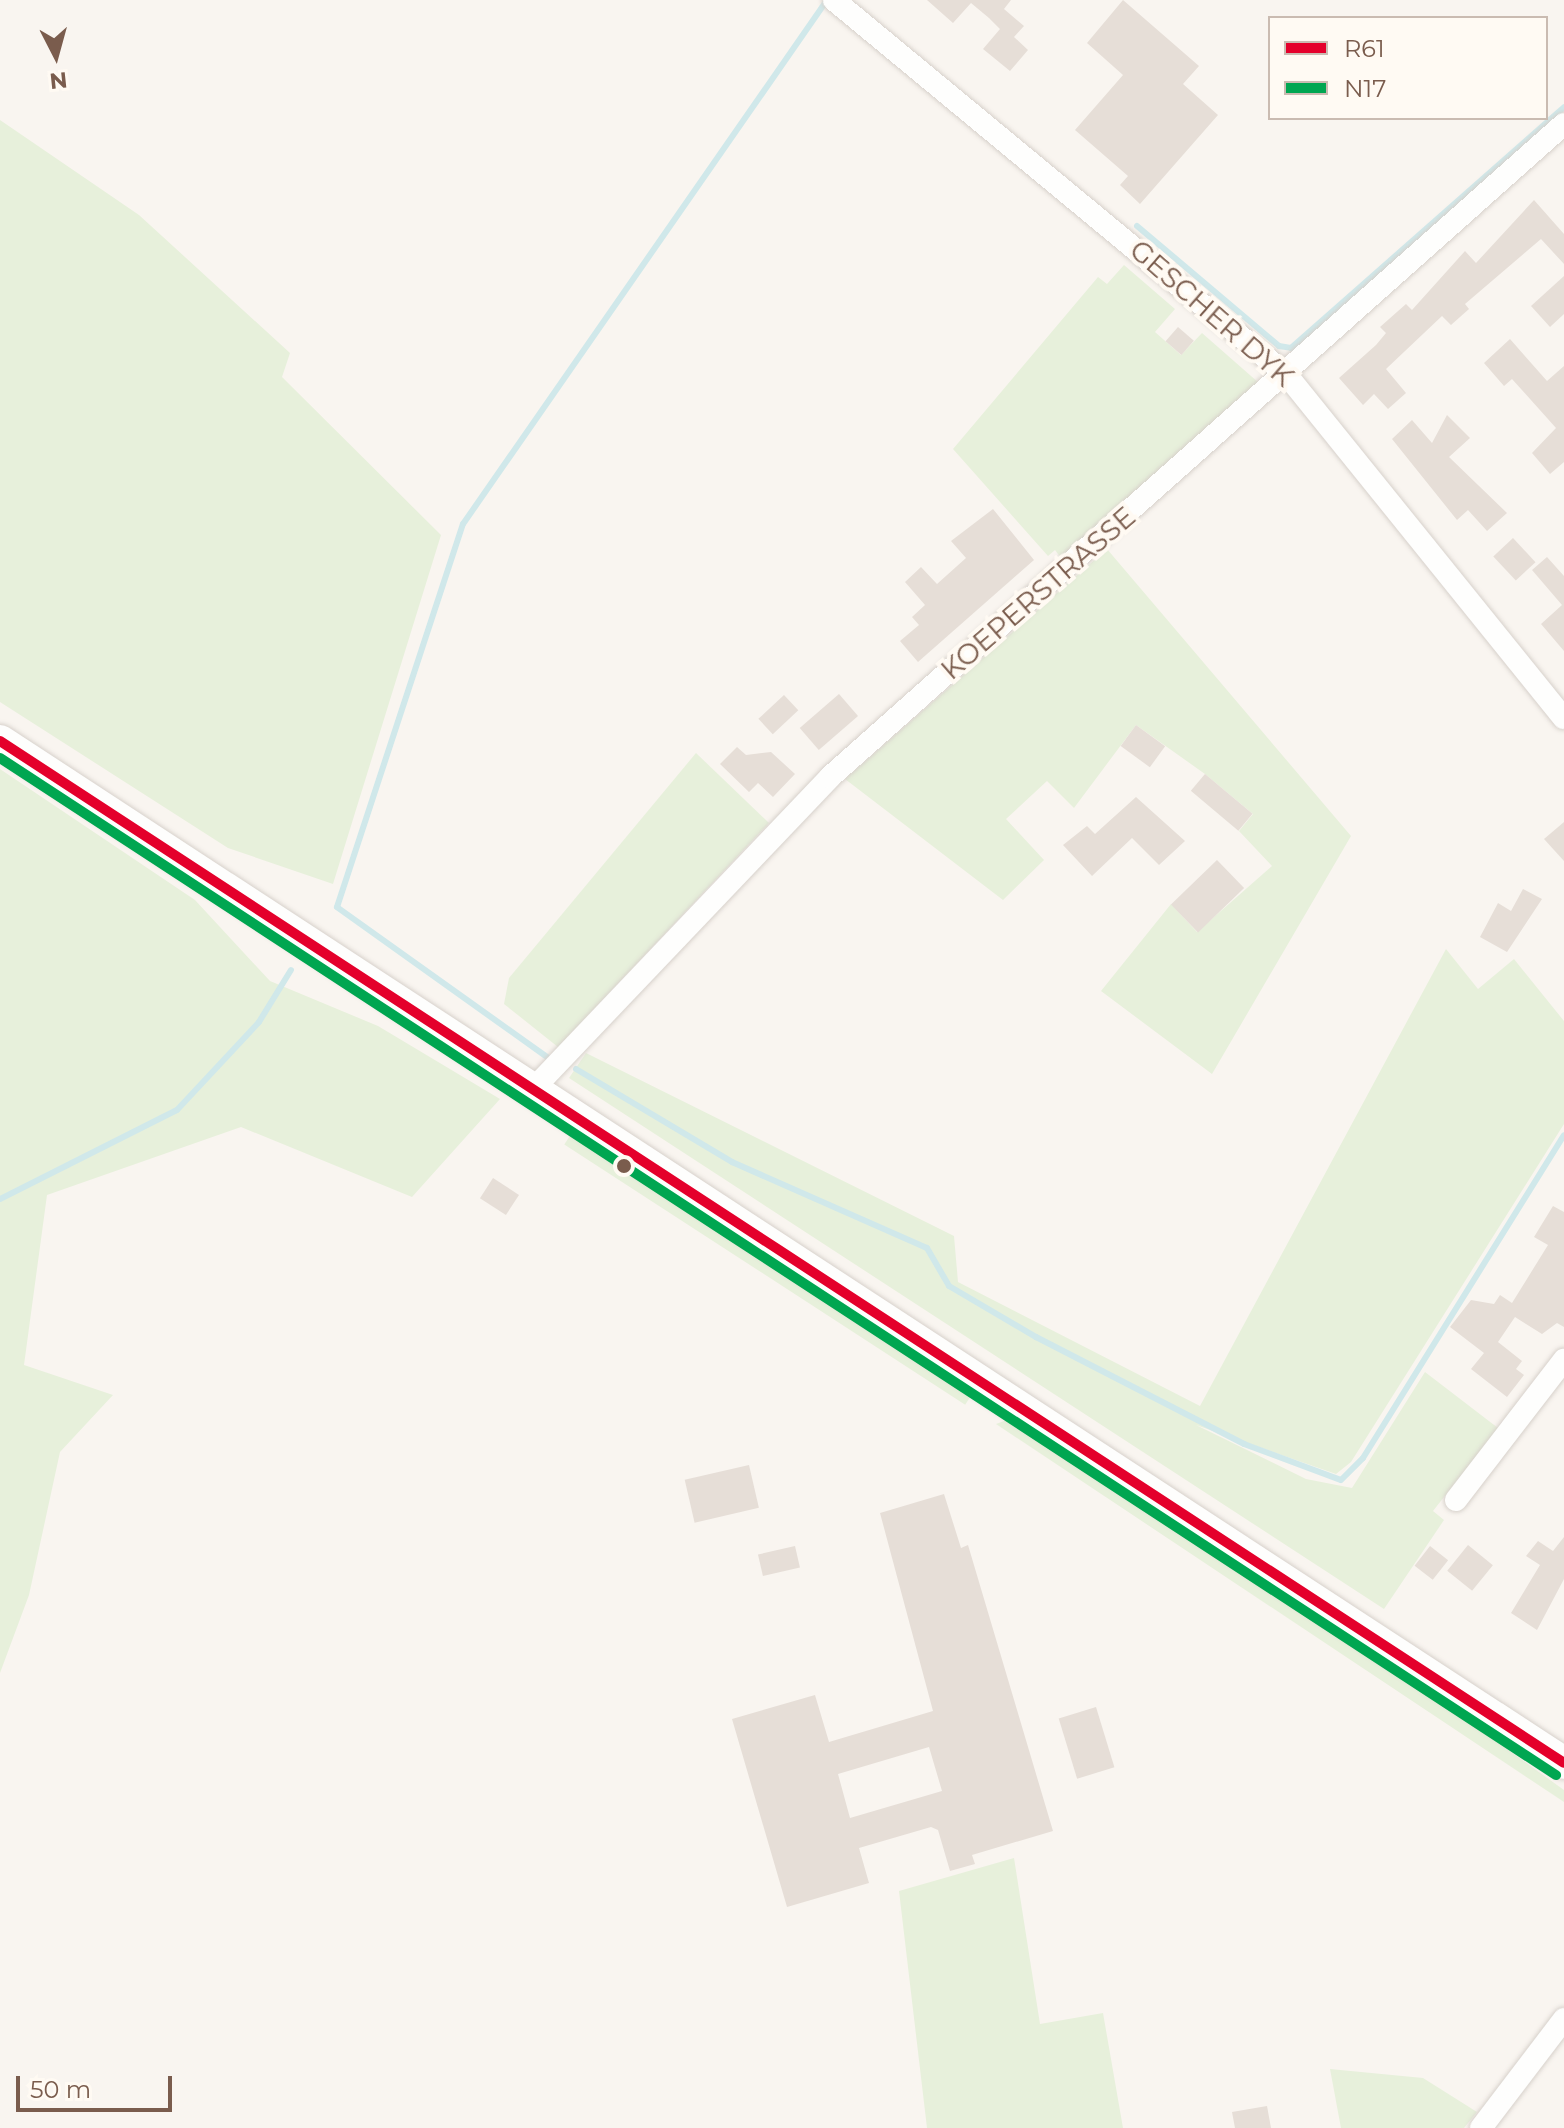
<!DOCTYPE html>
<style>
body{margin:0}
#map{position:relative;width:1564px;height:2128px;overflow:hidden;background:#f9f5f0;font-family:Montserrat,sans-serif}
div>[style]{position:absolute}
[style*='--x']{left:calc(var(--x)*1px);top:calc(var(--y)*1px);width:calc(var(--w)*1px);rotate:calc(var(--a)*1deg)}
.green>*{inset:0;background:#e7f0db;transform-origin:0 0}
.stream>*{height:6px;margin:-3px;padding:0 3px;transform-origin:3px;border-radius:3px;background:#d0e8ea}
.building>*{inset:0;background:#e6ded7;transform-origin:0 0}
.roads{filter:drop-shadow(0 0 2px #d7d1cb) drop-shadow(0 0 2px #d7d1cb)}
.street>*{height:22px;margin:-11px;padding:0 11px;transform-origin:11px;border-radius:11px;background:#fefefd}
.secondary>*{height:32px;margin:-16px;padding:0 16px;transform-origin:16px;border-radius:16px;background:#fefefd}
.bus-1>*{height:10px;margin:-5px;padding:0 5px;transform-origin:5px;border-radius:5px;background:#e4002b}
.bus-2>*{height:10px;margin:-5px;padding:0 5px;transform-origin:5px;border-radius:5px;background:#00a651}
.dots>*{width:22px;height:22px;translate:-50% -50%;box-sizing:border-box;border:4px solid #fffaf3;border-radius:50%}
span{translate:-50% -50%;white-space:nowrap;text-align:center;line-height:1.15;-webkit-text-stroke:8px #fffaf3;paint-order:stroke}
.street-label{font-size:28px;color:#7a5c4d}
.legend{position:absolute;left:1268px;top:16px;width:280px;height:104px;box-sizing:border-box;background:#fffaf3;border:2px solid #cabbb1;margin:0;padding:10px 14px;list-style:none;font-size:24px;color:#7a5c4d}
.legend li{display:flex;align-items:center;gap:16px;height:40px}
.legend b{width:40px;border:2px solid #cabbb1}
.north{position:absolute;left:16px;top:16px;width:80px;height:80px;-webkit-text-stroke:6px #fffaf3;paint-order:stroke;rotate:174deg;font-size:22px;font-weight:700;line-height:32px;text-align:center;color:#7a5c4d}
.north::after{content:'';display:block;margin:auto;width:28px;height:36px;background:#7a5c4d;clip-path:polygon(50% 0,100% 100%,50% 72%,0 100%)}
.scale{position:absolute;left:16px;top:2076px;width:156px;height:36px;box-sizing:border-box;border:4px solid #7a5c4d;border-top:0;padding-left:10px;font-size:24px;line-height:28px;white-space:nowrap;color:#7a5c4d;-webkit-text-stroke:6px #fffaf3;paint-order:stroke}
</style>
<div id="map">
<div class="green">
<div style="clip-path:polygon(0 120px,139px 215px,290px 353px,282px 377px,441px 535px,333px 884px,228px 848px,0 702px)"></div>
<div style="clip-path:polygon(1124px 265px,1175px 309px,1155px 332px,1181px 355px,1202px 333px,1259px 383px,1061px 558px,1055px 550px,1048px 556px,953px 449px,1098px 277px,1107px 284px)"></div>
<div style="clip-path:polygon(1107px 549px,1351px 836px,1212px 1074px,1101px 991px,1171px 904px,1197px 932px,1272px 866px,1239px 831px,1253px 814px,1205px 774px,1136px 725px,1074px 808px,1047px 781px,1006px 819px,1044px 860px,1003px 900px,845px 779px)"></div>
<div style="clip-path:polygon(696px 753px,769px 823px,558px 1047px,504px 1004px,509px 978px)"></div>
<div style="clip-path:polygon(0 769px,195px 900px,270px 981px,378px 1026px,500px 1099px,412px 1197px,241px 1127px,47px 1195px,24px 1365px,113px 1395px,60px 1452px,29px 1595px,0 1673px)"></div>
<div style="clip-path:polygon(1446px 949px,1478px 989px,1514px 959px,1564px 1021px,1564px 1124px,1351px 1462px,1336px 1474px,1196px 1425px,1306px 1479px,1352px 1488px,1425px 1372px,1498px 1428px,1433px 1511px,1444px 1520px,1384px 1609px,569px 1078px,586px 1053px,954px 1236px,958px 1282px,1200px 1406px)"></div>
<div style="left:573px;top:1131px;width:478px;height:16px;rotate:33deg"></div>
<div style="clip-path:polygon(1012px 1418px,1395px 1669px,1564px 1790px,1564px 1802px,996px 1424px)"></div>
<div style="clip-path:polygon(1014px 1858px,1040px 2024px,1103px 2013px,1123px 2128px,927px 2128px,899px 1891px)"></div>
<div style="clip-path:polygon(1330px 2069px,1423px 2078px,1477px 2112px,1464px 2128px,1341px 2128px)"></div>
</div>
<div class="stream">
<div style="--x:1137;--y:226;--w:186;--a:40.2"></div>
<div style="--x:1279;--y:346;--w:12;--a:9"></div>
<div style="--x:1291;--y:348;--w:364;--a:-41.4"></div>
<div style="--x:547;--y:1057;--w:258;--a:-144.5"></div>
<div style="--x:337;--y:907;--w:403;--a:-71.8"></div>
<div style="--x:463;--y:524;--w:638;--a:-55.21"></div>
<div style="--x:576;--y:1069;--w:182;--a:30.8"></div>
<div style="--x:732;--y:1162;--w:213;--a:23.8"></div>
<div style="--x:927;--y:1248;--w:44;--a:59.9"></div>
<div style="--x:949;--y:1286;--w:101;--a:30.4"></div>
<div style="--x:1036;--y:1337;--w:234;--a:27.2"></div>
<div style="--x:1244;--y:1444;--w:103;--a:20.4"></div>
<div style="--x:1341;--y:1480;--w:31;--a:-45"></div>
<div style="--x:1363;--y:1458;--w:380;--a:-58.1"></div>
<div style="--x:0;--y:1199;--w:198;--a:-26.7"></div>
<div style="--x:177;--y:1110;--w:120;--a:-47"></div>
<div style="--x:259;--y:1022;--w:61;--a:-58.4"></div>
</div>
<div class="building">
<div style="clip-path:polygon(927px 0,1011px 0,1004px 9px,1024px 26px,1014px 37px,1028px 50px,1010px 71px,983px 49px,1000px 29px,989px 18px,971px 3px,953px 23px)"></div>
<div style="clip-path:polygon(1123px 0,1199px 66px,1183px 84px,1218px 115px,1140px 204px,1120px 185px,1128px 176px,1075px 130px,1123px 75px,1087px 43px)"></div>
<div style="clip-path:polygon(1534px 200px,1564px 234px,1564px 264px,1541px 239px,1465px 304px,1469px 309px,1451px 325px,1442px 316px,1386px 369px,1406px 393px,1388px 409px,1374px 394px,1363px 405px,1339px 378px,1376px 345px,1386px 333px,1380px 327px,1406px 304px,1412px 310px,1465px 251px,1476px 263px)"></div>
<div style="clip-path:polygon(1564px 276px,1564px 314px,1550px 327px,1531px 306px)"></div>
<div style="left:1178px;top:327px;width:21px;height:19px;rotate:41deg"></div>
<div style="clip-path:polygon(1510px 339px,1547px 381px,1564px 366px,1564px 462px,1550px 474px,1532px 453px,1556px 428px,1512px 379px,1504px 386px,1484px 363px)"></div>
<div style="clip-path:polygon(1447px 415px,1470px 438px,1449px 457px,1507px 513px,1487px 531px,1468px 510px,1457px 520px,1392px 439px,1412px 420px,1432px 443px)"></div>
<div style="clip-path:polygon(993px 509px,1034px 560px,918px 662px,900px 641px,919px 625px,912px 617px,925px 605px,905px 582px,921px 567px,937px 584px,966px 558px,951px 541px)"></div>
<div style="left:1513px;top:538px;width:33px;height:27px;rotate:47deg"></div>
<div style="clip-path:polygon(1547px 557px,1564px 576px,1564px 651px,1541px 624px,1562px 605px,1532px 570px)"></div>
<div style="left:839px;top:694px;width:29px;height:52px;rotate:49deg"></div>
<div style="left:784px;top:695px;width:21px;height:35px;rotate:47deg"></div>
<div style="left:1136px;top:725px;width:36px;height:26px;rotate:36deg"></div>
<div style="clip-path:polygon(737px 747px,746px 755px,771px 752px,795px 774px,773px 797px,758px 783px,749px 792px,720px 764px)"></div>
<div style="left:1205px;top:774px;width:62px;height:22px;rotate:40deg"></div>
<div style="clip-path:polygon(1136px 797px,1185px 841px,1159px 865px,1132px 838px,1092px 876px,1063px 845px,1087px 826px,1095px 834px)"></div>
<div style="clip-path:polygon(1564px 822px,1564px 861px,1544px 839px)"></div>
<div style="left:1217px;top:860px;width:39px;height:64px;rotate:46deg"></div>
<div style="clip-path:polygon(1523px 889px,1542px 899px,1507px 952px,1480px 937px,1498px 903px,1511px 911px)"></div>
<div style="left:493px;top:1178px;width:31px;height:24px;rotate:33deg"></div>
<div style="clip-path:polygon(1553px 1206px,1564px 1212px,1564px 1327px,1557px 1323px,1542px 1334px,1515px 1317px,1498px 1342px,1522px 1361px,1516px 1369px,1524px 1375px,1507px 1397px,1471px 1369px,1484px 1353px,1450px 1327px,1471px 1300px,1494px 1304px,1500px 1295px,1512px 1303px,1548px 1245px,1534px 1237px)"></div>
<div style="left:749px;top:1465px;width:44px;height:66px;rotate:77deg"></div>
<div style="clip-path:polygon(evenodd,944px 1494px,961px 1548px,968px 1545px,1053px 1831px,972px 1855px,975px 1864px,950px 1871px,938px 1830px,931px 1827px,859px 1848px,869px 1883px,787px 1907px,732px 1719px,815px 1695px,829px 1742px,933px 1711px,880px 1513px,944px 1494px,929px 1747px,942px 1791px,850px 1818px,838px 1774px,929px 1747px)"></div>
<div style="clip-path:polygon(1564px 1537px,1564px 1579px,1537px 1630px,1511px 1613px,1540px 1565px,1526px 1556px,1538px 1541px,1553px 1551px)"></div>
<div style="left:1468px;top:1545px;width:32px;height:33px;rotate:39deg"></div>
<div style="left:795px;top:1546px;width:22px;height:38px;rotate:77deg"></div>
<div style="left:1430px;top:1546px;width:23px;height:25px;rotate:38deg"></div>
<div style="left:1096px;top:1707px;width:63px;height:39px;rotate:73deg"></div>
<div style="clip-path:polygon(1267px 2106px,1271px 2128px,1235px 2128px,1232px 2112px)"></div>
</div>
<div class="roads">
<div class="street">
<div style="--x:834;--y:0;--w:587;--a:39.61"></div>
<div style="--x:1286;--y:374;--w:442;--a:51.1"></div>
<div style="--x:535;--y:1087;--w:428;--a:-46.4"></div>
<div style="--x:830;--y:777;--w:982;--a:-41.66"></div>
<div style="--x:1456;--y:1500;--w:177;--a:-52.4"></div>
<div style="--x:1481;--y:2128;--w:137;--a:-52.7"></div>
</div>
<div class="secondary">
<div style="--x:0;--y:741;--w:1868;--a:33.16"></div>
</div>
</div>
<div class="bus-1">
<div style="--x:0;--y:741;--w:1868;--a:33.16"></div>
</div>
<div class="bus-2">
<div style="--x:0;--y:758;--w:1859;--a:33.17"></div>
</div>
<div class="dots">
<div style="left:624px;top:1166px;background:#7a5c4d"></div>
</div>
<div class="street-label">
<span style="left:1212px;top:313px;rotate:41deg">GESCHER DYK</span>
<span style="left:1038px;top:593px;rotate:-41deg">KOEPERSTRASSE</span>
</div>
<ul class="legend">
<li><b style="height:10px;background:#e4002b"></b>R61</li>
<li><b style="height:10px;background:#00a651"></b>N17</li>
</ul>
<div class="north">N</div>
<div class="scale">50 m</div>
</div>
